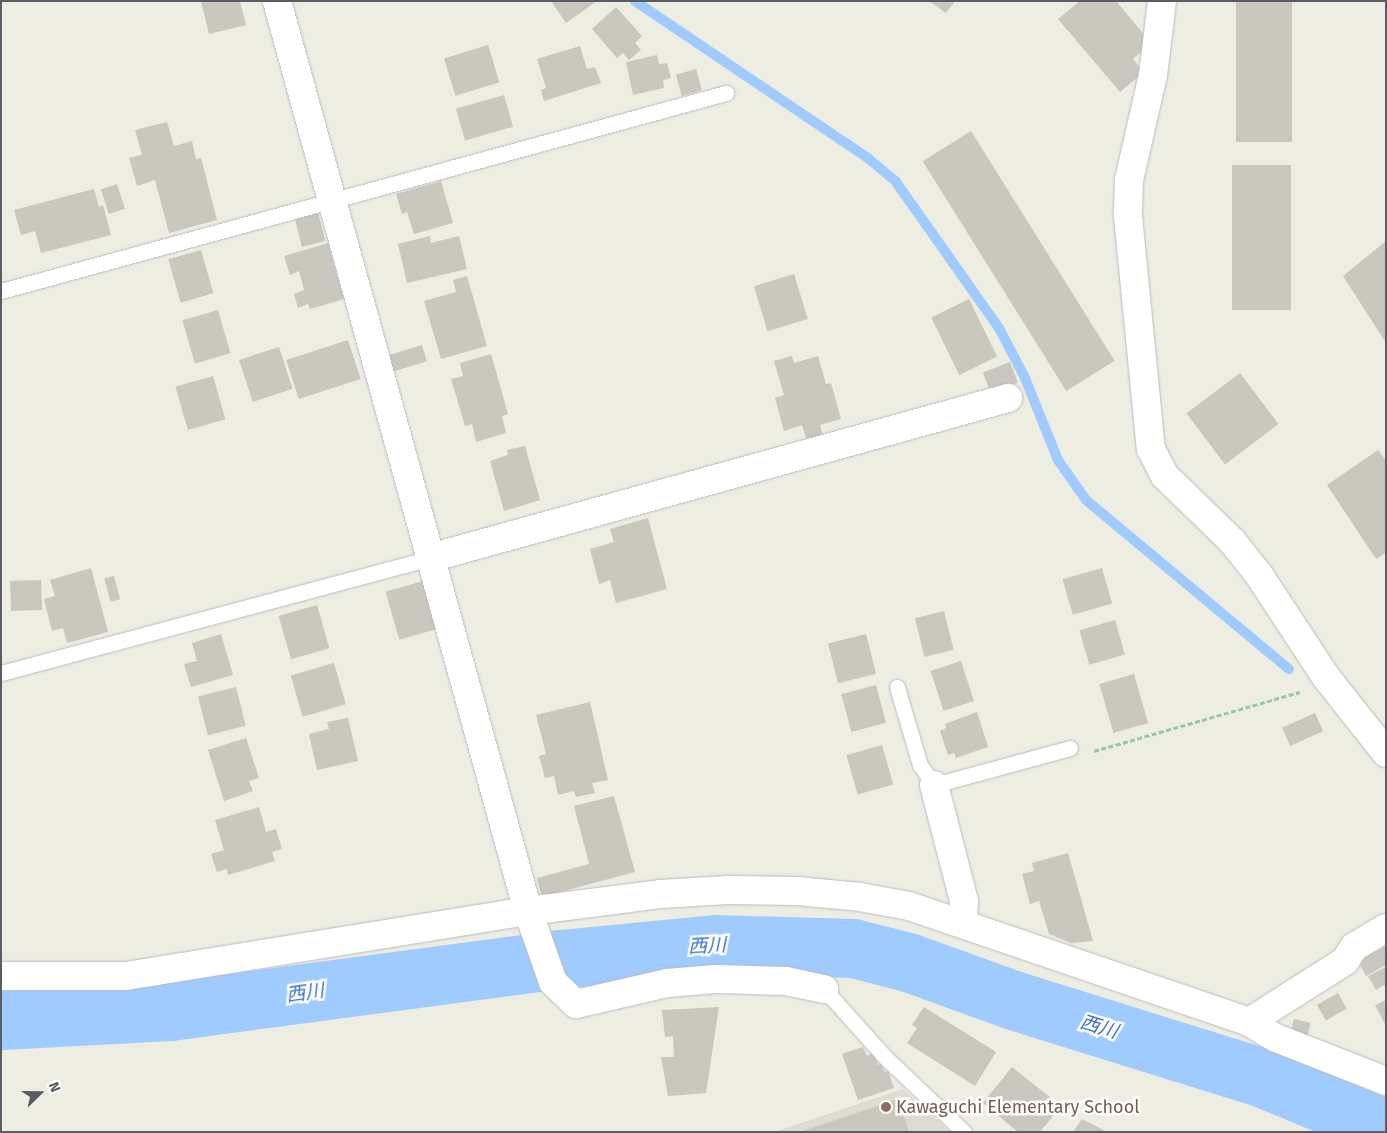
<!DOCTYPE html>
<meta charset="utf-8">
<style>
body{margin:0}
#map{position:relative;width:1387px;height:1133px;overflow:hidden;background:#eeede1;font-family:"Fira Sans","Noto Sans JP",sans-serif}
div>[style]{position:absolute}
[style*='--x']{left:calc(var(--x)*1px);top:calc(var(--y)*1px);width:calc(var(--w)*1px);rotate:calc(var(--a)*1deg)}
.education>*{inset:0;background:#dedcd0}
.stream>*{height:10px;margin:-5px;padding:0 5px;transform-origin:5px;border-radius:5px;background:#a0cbff}
.river>*{height:59px;margin:-29.5px;padding:0 29.5px;transform-origin:29.5px;border-radius:29.5px;background:#a0cbff}
.building>*{inset:0;background:#c9c7be;transform-origin:0 0}
.path>*{height:3px;margin-top:-1.5px;transform-origin:0;background:repeating-linear-gradient(90deg,#94c9aa 0 5px,transparent 0 7.5px)}
.roads{filter:drop-shadow(0 0 1px #b9bbc2) drop-shadow(0 0 1px #b9bbc2)}
.service>*{height:15px;margin:-7.5px;padding:0 7.5px;transform-origin:7.5px;border-radius:7.5px;background:#fff}
.minor>*{height:28px;margin:-14px;padding:0 14px;transform-origin:14px;border-radius:14px;background:#fff}
.dots>*{width:14px;height:14px;translate:-50% -50%;box-sizing:border-box;border:2px solid #fff;border-radius:50%}
span{translate:-50% -50%;white-space:nowrap;text-align:center;line-height:1.15;-webkit-text-stroke:5px #fff;paint-order:stroke}
.education-label{font-size:18px;color:#785e54}
.left{translate:0 -50%;text-align:left}
.water-label{font-size:19px;color:#3a70cc;font-style:italic}
.frame{position:absolute;inset:0;border:2px solid #5a5d64;pointer-events:none}
.north{position:absolute;left:15px;top:1068px;width:50px;height:50px;-webkit-text-stroke:4px #fff;paint-order:stroke;rotate:68deg;font-size:14px;font-weight:700;line-height:20px;text-align:center;color:#5a5d64}
.north::after{content:'';display:block;margin:auto;width:18px;height:22px;background:#5a5d64;clip-path:polygon(50% 0,100% 100%,50% 72%,0 100%)}
</style>
<div id="map">
<div class="education">
<div style="clip-path:polygon(903px 1089px,950px 1132px,774px 1132px)"></div>
</div>
<div class="stream">
<div style="--x:635;--y:1;--w:282;--a:34"></div>
<div style="--x:869;--y:159;--w:35;--a:40"></div>
<div style="--x:896;--y:182;--w:179;--a:54.8"></div>
<div style="--x:999;--y:328;--w:56;--a:62.5"></div>
<div style="--x:1025;--y:378;--w:88;--a:68.1"></div>
<div style="--x:1058;--y:460;--w:49;--a:55"></div>
<div style="--x:1086;--y:500;--w:264;--a:39.8"></div>
</div>
<div class="river">
<div style="--x:1;--y:1020;--w:169;--a:-3"></div>
<div style="--x:170;--y:1011;--w:393;--a:-7.6"></div>
<div style="--x:560;--y:959;--w:156;--a:-5.5"></div>
<div style="--x:715;--y:944;--w:138;--a:1.7"></div>
<div style="--x:853;--y:948;--w:57;--a:14.3"></div>
<div style="--x:908;--y:962;--w:112;--a:19.9"></div>
<div style="--x:1013;--y:1000;--w:262;--a:17.3"></div>
<div style="--x:1263;--y:1078;--w:133;--a:22.5"></div>
</div>
<div class="building">
<div style="clip-path:polygon(201px 1px,240px 1px,246px 25px,209px 34px)"></div>
<div style="clip-path:polygon(551px 1px,597px 1px,566px 23px)"></div>
<div style="clip-path:polygon(929px 1px,955px 1px,946px 13px)"></div>
<div style="clip-path:polygon(1080px 1px,1116px 1px,1151px 43px,1133px 59px,1144px 72px,1120px 92px,1058px 19px)"></div>
<div style="left:1236px;top:1px;width:56px;height:141px"></div>
<div style="clip-path:polygon(616px 7px,642px 36px,635px 43px,641px 50px,629px 60px,623px 53px,617px 58px,592px 29px)"></div>
<div style="left:488px;top:45px;width:39px;height:46px;rotate:73deg"></div>
<div style="clip-path:polygon(580px 46px,587px 69px,595px 67px,601px 83px,544px 101px,541px 90px,546px 88px,537px 59px)"></div>
<div style="clip-path:polygon(657px 55px,659px 64px,667px 63px,671px 78px,663px 80px,664px 88px,633px 95px,626px 62px)"></div>
<div style="left:696px;top:69px;width:22px;height:21px;rotate:74deg"></div>
<div style="left:504px;top:95px;width:33px;height:50px;rotate:74deg"></div>
<div style="clip-path:polygon(167px 122px,174px 146px,192px 141px,196px 159px,201px 158px,217px 220px,169px 233px,155px 180px,137px 186px,129px 158px,142px 155px,135px 130px)"></div>
<div style="left:971px;top:131px;width:271px;height:57px;rotate:58deg"></div>
<div style="left:1232px;top:165px;width:59px;height:145px"></div>
<div style="clip-path:polygon(441px 181px,453px 223px,414px 234px,407px 212px,402px 214px,396px 194px)"></div>
<div style="left:117px;top:184px;width:26px;height:17px;rotate:72deg"></div>
<div style="clip-path:polygon(94px 189px,99px 207px,103px 205px,111px 235px,41px 253px,35px 231px,21px 235px,14px 210px)"></div>
<div style="left:318px;top:212px;width:30px;height:24px;rotate:76deg"></div>
<div style="clip-path:polygon(430px 236px,431px 243px,459px 236px,467px 269px,407px 283px,398px 244px)"></div>
<div style="clip-path:polygon(1386px 241px,1386px 343px,1343px 276px)"></div>
<div style="clip-path:polygon(328px 243px,344px 299px,310px 309px,308px 304px,298px 308px,294px 294px,304px 290px,299px 271px,290px 275px,284px 256px)"></div>
<div style="left:201px;top:250px;width:45px;height:34px;rotate:74deg"></div>
<div style="left:794px;top:274px;width:47px;height:42px;rotate:73deg"></div>
<div style="clip-path:polygon(467px 276px,487px 346px,441px 359px,424px 301px,456px 292px,453px 280px)"></div>
<div style="left:969px;top:299px;width:64px;height:42px;rotate:64deg"></div>
<div style="left:218px;top:310px;width:45px;height:37px;rotate:74deg"></div>
<div style="left:348px;top:340px;width:41px;height:65px;rotate:72deg"></div>
<div style="left:422px;top:345px;width:17px;height:38px;rotate:73deg"></div>
<div style="left:279px;top:347px;width:44px;height:42px;rotate:72deg"></div>
<div style="clip-path:polygon(491px 354px,508px 414px,502px 416px,506px 433px,476px 442px,472px 424px,465px 426px,451px 379px,463px 376px,460px 363px)"></div>
<div style="clip-path:polygon(792px 356px,794px 363px,818px 356px,826px 384px,831px 383px,841px 419px,820px 425px,823px 436px,807px 441px,802px 425px,784px 431px,775px 398px,784px 395px,774px 361px)"></div>
<div style="left:1010px;top:362px;width:22px;height:29px;rotate:69deg"></div>
<div style="left:1240px;top:373px;width:64px;height:67px;rotate:53deg"></div>
<div style="left:213px;top:376px;width:45px;height:39px;rotate:74deg"></div>
<div style="clip-path:polygon(525px 446px,540px 500px,504px 511px,490px 461px,508px 455px,507px 450px)"></div>
<div style="clip-path:polygon(1378px 450px,1386px 461px,1386px 553px,1376px 559px,1327px 485px)"></div>
<div style="clip-path:polygon(648px 518px,667px 589px,616px 603px,610px 580px,599px 584px,590px 549px,614px 542px,610px 529px)"></div>
<div style="clip-path:polygon(91px 568px,108px 632px,67px 643px,63px 628px,52px 631px,44px 599px,55px 596px,50px 580px)"></div>
<div style="left:1102px;top:568px;width:37px;height:41px;rotate:74deg"></div>
<div style="left:114px;top:576px;width:24px;height:10px;rotate:75deg"></div>
<div style="left:41px;top:580px;width:30px;height:31px;rotate:88deg"></div>
<div style="left:423px;top:581px;width:50px;height:39px;rotate:74deg"></div>
<div style="left:317px;top:605px;width:45px;height:40px;rotate:74deg"></div>
<div style="left:944px;top:611px;width:40px;height:30px;rotate:76deg"></div>
<div style="left:1115px;top:620px;width:36px;height:37px;rotate:74deg"></div>
<div style="clip-path:polygon(221px 634px,233px 675px,191px 687px,184px 664px,197px 661px,192px 643px)"></div>
<div style="left:866px;top:634px;width:41px;height:39px;rotate:76deg"></div>
<div style="left:961px;top:661px;width:42px;height:32px;rotate:72deg"></div>
<div style="left:334px;top:663px;width:43px;height:45px;rotate:74deg"></div>
<div style="left:1134px;top:674px;width:51px;height:36px;rotate:74deg"></div>
<div style="left:876px;top:685px;width:39px;height:36px;rotate:75deg"></div>
<div style="left:236px;top:687px;width:40px;height:39px;rotate:76deg"></div>
<div style="clip-path:polygon(590px 702px,608px 780px,592px 783px,595px 793px,576px 797px,574px 791px,558px 795px,554px 776px,545px 778px,539px 756px,546px 754px,536px 715px)"></div>
<div style="clip-path:polygon(977px 712px,988px 747px,956px 758px,954px 753px,948px 755px,940px 731px,946px 728px,945px 724px)"></div>
<div style="left:1315px;top:713px;width:20px;height:36px;rotate:66deg"></div>
<div style="clip-path:polygon(348px 718px,358px 761px,317px 770px,309px 734px,329px 729px,327px 722px)"></div>
<div style="clip-path:polygon(246px 738px,259px 778px,249px 781px,253px 791px,224px 801px,208px 750px)"></div>
<div style="left:882px;top:745px;width:41px;height:37px;rotate:74deg"></div>
<div style="clip-path:polygon(614px 796px,635px 872px,549px 895px,541px 894px,537px 878px,589px 864px,574px 806px)"></div>
<div style="clip-path:polygon(259px 807px,266px 832px,276px 829px,282px 849px,272px 852px,275px 861px,228px 875px,227px 869px,217px 872px,211px 854px,224px 850px,215px 820px)"></div>
<div style="clip-path:polygon(1068px 853px,1093px 941px,1071px 943px,1049px 934px,1039px 901px,1030px 904px,1022px 874px,1034px 871px,1032px 863px)"></div>
<div style="clip-path:polygon(1386px 946px,1386px 965px,1366px 976px,1358px 961px)"></div>
<div style="clip-path:polygon(1386px 967px,1386px 988px,1384px 985px,1376px 990px,1368px 976px)"></div>
<div style="left:1338px;top:993px;width:18px;height:24px;rotate:61deg"></div>
<div style="clip-path:polygon(1386px 1000px,1386px 1026px,1375px 1005px)"></div>
<div style="clip-path:polygon(719px 1007px,706px 1093px,668px 1096px,661px 1057px,674px 1057px,673px 1036px,665px 1037px,662px 1010px)"></div>
<div style="clip-path:polygon(924px 1007px,996px 1052px,975px 1086px,907px 1043px,917px 1028px,912px 1025px)"></div>
<div style="left:1294px;top:1019px;width:17px;height:13px;rotate:13deg"></div>
<div style="clip-path:polygon(863px 1047px,867px 1056px,874px 1053px,878px 1065px,881px 1064px,885px 1072px,888px 1071px,894px 1088px,858px 1100px,842px 1054px)"></div>
<div style="clip-path:polygon(1012px 1067px,1061px 1106px,1040px 1132px,1018px 1132px,983px 1103px)"></div>
<div style="clip-path:polygon(898px 1099px,909px 1132px,803px 1132px,803px 1131px)"></div>
<div style="clip-path:polygon(1082px 1119px,1107px 1132px,1073px 1132px)"></div>
</div>
<div class="path">
<div style="--x:1094;--y:751;--w:214;--a:-16"></div>
</div>
<div class="roads">
<div class="service">
<div style="--x:1;--y:291;--w:752;--a:-15.28"></div>
<div style="--x:1;--y:673;--w:444;--a:-15"></div>
<div style="--x:897;--y:687;--w:81;--a:73.6"></div>
<div style="--x:920;--y:765;--w:24;--a:55"></div>
<div style="--x:934;--y:785;--w:141;--a:-15.2"></div>
<div style="--x:824;--y:989;--w:93;--a:48.1"></div>
<div style="--x:886;--y:1058;--w:108;--a:43.5"></div>
</div>
<div class="minor">
<div style="--x:277;--y:1;--w:944;--a:74.58"></div>
<div style="--x:528;--y:911;--w:75;--a:70.6"></div>
<div style="--x:553;--y:982;--w:32;--a:44"></div>
<div style="--x:576;--y:1004;--w:93;--a:-13"></div>
<div style="--x:667;--y:983;--w:49;--a:-4.7"></div>
<div style="--x:716;--y:979;--w:70;--a:1.6"></div>
<div style="--x:786;--y:981;--w:39;--a:12"></div>
<div style="--x:1162;--y:1;--w:75;--a:96.9"></div>
<div style="--x:1153;--y:75;--w:108;--a:102.9"></div>
<div style="--x:1129;--y:180;--w:36;--a:92"></div>
<div style="--x:1128;--y:216;--w:234;--a:84.4"></div>
<div style="--x:1151;--y:449;--w:30;--a:63"></div>
<div style="--x:1165;--y:476;--w:93;--a:44.1"></div>
<div style="--x:1232;--y:541;--w:43;--a:51.5"></div>
<div style="--x:1259;--y:575;--w:122;--a:56.7"></div>
<div style="--x:1326;--y:677;--w:97;--a:51.7"></div>
<div style="--x:430;--y:558;--w:600;--a:-15.47"></div>
<div style="--x:934;--y:785;--w:120;--a:75.5"></div>
<div style="--x:964;--y:901;--w:22;--a:93"></div>
<div style="--x:1;--y:976;--w:125;--a:0"></div>
<div style="--x:126;--y:976;--w:407;--a:-9.2"></div>
<div style="--x:528;--y:911;--w:133;--a:-7.3"></div>
<div style="--x:660;--y:894;--w:68;--a:-3.4"></div>
<div style="--x:728;--y:890;--w:69;--a:0.8"></div>
<div style="--x:797;--y:891;--w:63;--a:5.4"></div>
<div style="--x:860;--y:897;--w:50;--a:10.4"></div>
<div style="--x:909;--y:906;--w:359;--a:18.8"></div>
<div style="--x:1249;--y:1022;--w:31;--a:31"></div>
<div style="--x:1276;--y:1038;--w:118;--a:21.4"></div>
<div style="--x:1249;--y:1022;--w:114;--a:-32.4"></div>
<div style="--x:1345;--y:961;--w:17;--a:-57"></div>
<div style="--x:1354;--y:947;--w:37;--a:-31"></div>
</div>
</div>
<div class="dots">
<div style="left:886px;top:1107px;background:#8d6e63"></div>
</div>
<div class="education-label">
<span class="left" style="left:896px;top:1107px">Kawaguchi Elementary School</span>
</div>
<div class="water-label">
<span style="left:707px;top:946px;rotate:-3deg">西川</span>
<span style="left:305px;top:993px;rotate:-8deg">西川</span>
<span style="left:1099px;top:1027px;rotate:17deg">西川</span>
</div>
<div class="frame"></div>
<div class="north">N</div>
</div>
